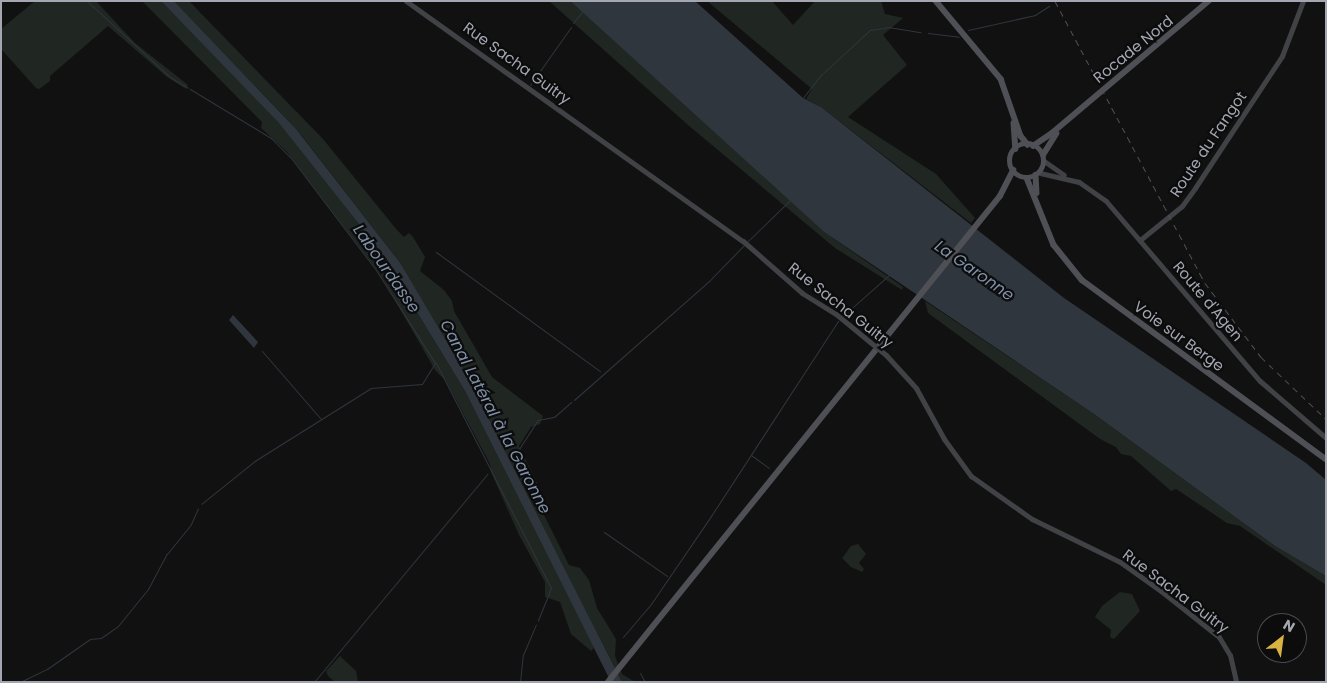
<!DOCTYPE html>
<meta charset="utf-8">
<style>
body{margin:0}
#map{position:relative;width:1327px;height:683px;overflow:hidden;background:#111112;font-family:Poppins,sans-serif}
div>[style]{position:absolute}
[style*='--x']{left:calc(var(--x)*1px);top:calc(var(--y)*1px);width:calc(var(--w)*1px);rotate:calc(var(--a)*1deg)}
.green>*{inset:0;background:#202621}
.water>*{inset:0;background:#30363d}
.stream>*{height:1px;margin:-0.5px;padding:0 0.5px;transform-origin:0.5px;border-radius:0.5px;background:#30363d}
.secondary>*{height:5px;margin:-2.5px;padding:0 2.5px;transform-origin:2.5px;border-radius:2.5px;background:#414246}
.primary>*{height:5.5px;margin:-2.75px;padding:0 2.75px;transform-origin:2.75px;border-radius:2.75px;background:#4f5055}
.primary>.ring{margin:-2.75px;padding:0;box-sizing:content-box;background:none;border:5.5px solid #4f5055;border-radius:50%}
.rail>*{height:1px;margin-top:-0.5px;transform-origin:0;background:repeating-linear-gradient(90deg,#4e4f53 0 6px,transparent 0 11px)}
.secondary-bridge>*{height:5px;margin:-2.5px;padding:0 2.5px;transform-origin:2.5px;border-radius:2.5px;background:#414246}
span{translate:-50% -50%;white-space:nowrap;text-align:center;line-height:1.15;-webkit-text-stroke:4.5px #0c0c0d;paint-order:stroke}
.street-label{font-size:15px;color:#a4a7b1}
.water-label{font-size:16px;color:#7f91a8;font-style:italic}
.frame{position:absolute;inset:0;border:2px solid #a4a7b1;pointer-events:none}
.north{position:absolute;left:1257px;top:613px;width:50px;height:50px;box-sizing:border-box;background:#0c0c0d;border:1px solid #494a4f;border-radius:50%;rotate:30deg;font-size:14px;font-weight:700;line-height:20px;text-align:center;color:#a4a7b1}
.north::after{content:'';display:block;margin:auto;width:18px;height:22px;background:#d9b342;clip-path:polygon(50% 0,100% 100%,50% 72%,0 100%)}
</style>
<div id="map">
<div class="green">
<div style="clip-path:polygon(35px 1px,96px 1px,135px 43px,188px 85px,186px 89px,167px 77px,108px 26px,50px 76px,50px 81px,39px 89px,36px 88px,1px 49px,1px 29px)"></div>
<div style="clip-path:polygon(142px 1px,161px 1px,247px 89px,282px 126px,378px 248px,465px 391px,594px 648px,591px 651px,571px 634px,560px 602px,545px 597px,545px 582px,519px 535px,491px 472px,490px 464px,446px 381px,435px 370px,380px 274px,287px 152px,261px 128px,262px 122px)"></div>
<div style="clip-path:polygon(174px 1px,189px 1px,323px 139px,397px 230px,404px 237px,409px 233px,413px 237px,425px 257px,420px 271px,444px 290px,452px 301px,454px 311px,492px 377px,543px 416px,540px 424px,531px 427px,519px 446px,539px 487px,538px 503px,569px 565px,580px 568px,589px 580px,597px 608px,616px 639px,615px 656px,622px 674px,635px 682px,622px 682px,466px 374px,401px 264px,299px 132px)"></div>
<div style="clip-path:polygon(549px 1px,570px 1px,824px 232px,903px 287px,902px 290px,835px 248px,688px 125px)"></div>
<div style="clip-path:polygon(707px 1px,772px 1px,793px 25px,815px 1px,881px 1px,885px 14px,903px 18px,883px 35px,907px 65px,848px 117px,936px 174px,975px 218px,971px 223px,821px 107px,806px 99px,812px 89px)"></div>
<div style="clip-path:polygon(925px 301px,1094px 414px,1275px 546px,1326px 576px,1326px 585px,1240px 526px,1227px 523px,1176px 489px,1171px 491px,1131px 456px,1121px 454px,1116px 447px,1100px 439px,928px 313px)"></div>
<div style="clip-path:polygon(858px 544px,866px 554px,859px 563px,864px 569px,862px 572px,851px 567px,842px 558px,851px 546px)"></div>
<div style="clip-path:polygon(1120px 592px,1132px 594px,1140px 611px,1114px 639px,1110px 637px,1111px 630px,1095px 617px,1102px 606px)"></div>
<div style="clip-path:polygon(340px 656px,356px 671px,358px 682px,335px 682px,328px 676px,326px 671px)"></div>
</div>
<div class="water">
<div style="clip-path:polygon(161px 1px,174px 1px,297px 130px,401px 264px,466px 374px,622px 682px,611px 682px,465px 391px,378px 248px,279px 123px)"></div>
<div style="clip-path:polygon(570px 1px,695px 1px,803px 98px,821px 107px,1064px 298px,1306px 463px,1326px 480px,1326px 576px,1275px 546px,1094px 414px,824px 232px)"></div>
<div style="clip-path:polygon(233px 315px,258px 342px,254px 348px,229px 320px)"></div>
</div>
<div class="stream">
<div style="--x:87;--y:1;--w:113;--a:42.5"></div>
<div style="--x:170;--y:77;--w:21;--a:31"></div>
<div style="--x:573;--y:23;--w:14;--a:-51"></div>
<div style="--x:968;--y:30;--w:69;--a:-12.6"></div>
<div style="--x:1035;--y:15;--w:17;--a:-33"></div>
<div style="--x:928;--y:33;--w:31;--a:7"></div>
<div style="--x:530;--y:85;--w:71;--a:-54.7"></div>
<div style="--x:190;--y:89;--w:95;--a:31.2"></div>
<div style="--x:271;--y:138;--w:28;--a:45"></div>
<div style="--x:291;--y:158;--w:141;--a:52.8"></div>
<div style="--x:376;--y:270;--w:110;--a:57.6"></div>
<div style="--x:435;--y:363;--w:25;--a:122"></div>
<div style="--x:422;--y:384;--w:51;--a:175.5"></div>
<div style="--x:371;--y:388;--w:136;--a:147.9"></div>
<div style="--x:256;--y:460;--w:70;--a:141.3"></div>
<div style="--x:802;--y:99;--w:31;--a:-52"></div>
<div style="--x:821;--y:75;--w:67;--a:-42.6"></div>
<div style="--x:870;--y:30;--w:18;--a:-9"></div>
<div style="--x:888;--y:27;--w:33;--a:9"></div>
<div style="--x:748;--y:241;--w:59;--a:-44.3"></div>
<div style="--x:436;--y:252;--w:203;--a:36"></div>
<div style="--x:845;--y:314;--w:59;--a:-41.6"></div>
<div style="--x:262;--y:351;--w:89;--a:49.1"></div>
<div style="--x:436;--y:363;--w:253;--a:62.9"></div>
<div style="--x:551;--y:588;--w:35;--a:112"></div>
<div style="--x:574;--y:400;--w:181;--a:-41.4"></div>
<div style="--x:710;--y:280;--w:50;--a:-45.8"></div>
<div style="--x:517;--y:452;--w:38;--a:-57"></div>
<div style="--x:538;--y:420;--w:16;--a:-11"></div>
<div style="--x:554;--y:417;--w:23;--a:-41"></div>
<div style="--x:751;--y:455;--w:22;--a:36"></div>
<div style="--x:509;--y:457;--w:7;--a:-34"></div>
<div style="--x:604;--y:532;--w:77;--a:34.9"></div>
<div style="--x:623;--y:637;--w:43;--a:-49.7"></div>
<div style="--x:651;--y:604;--w:107;--a:-55.7"></div>
<div style="--x:711;--y:516;--w:233;--a:-56.9"></div>
<div style="--x:640;--y:673;--w:10;--a:61"></div>
<div style="--x:20;--y:682;--w:30;--a:-26"></div>
<div style="--x:47;--y:669;--w:52;--a:-34.9"></div>
<div style="--x:90;--y:639;--w:11;--a:-5"></div>
<div style="--x:101;--y:638;--w:21;--a:-35"></div>
<div style="--x:118;--y:626;--w:48;--a:-51"></div>
<div style="--x:148;--y:589;--w:40;--a:-62"></div>
<div style="--x:167;--y:554;--w:38;--a:-51"></div>
<div style="--x:191;--y:524;--w:17;--a:-66"></div>
<div style="--x:314;--y:682;--w:271;--a:-50.2"></div>
<div style="--x:520;--y:682;--w:27;--a:-84"></div>
<div style="--x:523;--y:655;--w:33;--a:-67"></div>
</div>
<div class="secondary">
<div style="--x:406;--y:1;--w:414;--a:35.5"></div>
<div style="--x:743;--y:241;--w:79;--a:41.4"></div>
<div style="--x:802;--y:293;--w:40;--a:32"></div>
<div style="--x:836;--y:314;--w:44;--a:39.5"></div>
<div style="--x:1044;--y:161;--w:24;--a:35"></div>
<div style="--x:1040;--y:173;--w:40;--a:13"></div>
<div style="--x:1079;--y:182;--w:33;--a:35"></div>
<div style="--x:1106;--y:201;--w:237;--a:49.5"></div>
<div style="--x:1260;--y:381;--w:87;--a:40.8"></div>
<div style="--x:1140;--y:240;--w:54;--a:-39"></div>
<div style="--x:1182;--y:206;--w:22;--a:-54"></div>
<div style="--x:1195;--y:188;--w:158;--a:-56.6"></div>
<div style="--x:1282;--y:56;--w:59;--a:-69.1"></div>
<div style="--x:886;--y:355;--w:45;--a:47.7"></div>
<div style="--x:916;--y:388;--w:58;--a:61.2"></div>
<div style="--x:944;--y:439;--w:46;--a:53.9"></div>
<div style="--x:971;--y:476;--w:75;--a:35.2"></div>
<div style="--x:1032;--y:519;--w:98;--a:26"></div>
<div style="--x:1120;--y:562;--w:50;--a:35.3"></div>
<div style="--x:1161;--y:591;--w:74;--a:38.4"></div>
<div style="--x:1219;--y:637;--w:21;--a:59"></div>
<div style="--x:1230;--y:655;--w:28;--a:77"></div>
</div>
<div class="primary">
<div style="--x:936;--y:1;--w:102;--a:50.2"></div>
<div style="--x:1001;--y:79;--w:60;--a:70.7"></div>
<div style="--x:1021;--y:136;--w:11;--a:52"></div>
<div style="--x:1014;--y:123;--w:26;--a:86"></div>
<div class="ring" style="left:1010px;top:144px;width:28.5px;height:28.5px"></div>
<div style="--x:1033;--y:146;--w:23;--a:-34"></div>
<div style="--x:1052;--y:133;--w:205;--a:-40.1"></div>
<div style="--x:1043;--y:155;--w:25;--a:-58"></div>
<div style="--x:1036;--y:175;--w:18;--a:87"></div>
<div style="--x:1027;--y:178;--w:72;--a:68.1"></div>
<div style="--x:1054;--y:245;--w:45;--a:51.3"></div>
<div style="--x:1082;--y:280;--w:303;--a:36.3"></div>
<div style="--x:608;--y:682;--w:624;--a:-51.11"></div>
<div style="--x:1000;--y:196;--w:29;--a:-63"></div>
</div>
<div class="rail">
<div style="--x:1055;--y:1;--w:319;--a:62"></div>
<div style="--x:1205;--y:283;--w:93;--a:52.9"></div>
<div style="--x:1261;--y:357;--w:90;--a:43.6"></div>
</div>
<div class="secondary-bridge">
<div style="--x:870;--y:342;--w:21;--a:39"></div>
</div>
<div class="street-label">
<span style="left:1133px;top:49px;rotate:-39deg">Rocade Nord</span>
<span style="left:517px;top:63px;rotate:36deg">Rue Sacha Guitry</span>
<span style="left:1208px;top:144px;rotate:-56deg">Route du Fangot</span>
<span style="left:1208px;top:301px;rotate:50deg">Route d'Agen</span>
<span style="left:841px;top:305px;rotate:38deg">Rue Sacha Guitry</span>
<span style="left:1179px;top:336px;rotate:36deg">Voie sur Berge</span>
<span style="left:1176px;top:591px;rotate:37deg">Rue Sacha Guitry</span>
</div>
<div class="water-label">
<span style="left:386px;top:269px;rotate:55deg">Labourdasse</span>
<span style="left:974px;top:271px;rotate:35deg">La Garonne</span>
<span style="left:495px;top:417px;rotate:62deg">Canal Latéral à la Garonne</span>
</div>
<div class="frame"></div>
<div class="north">N</div>
</div>
